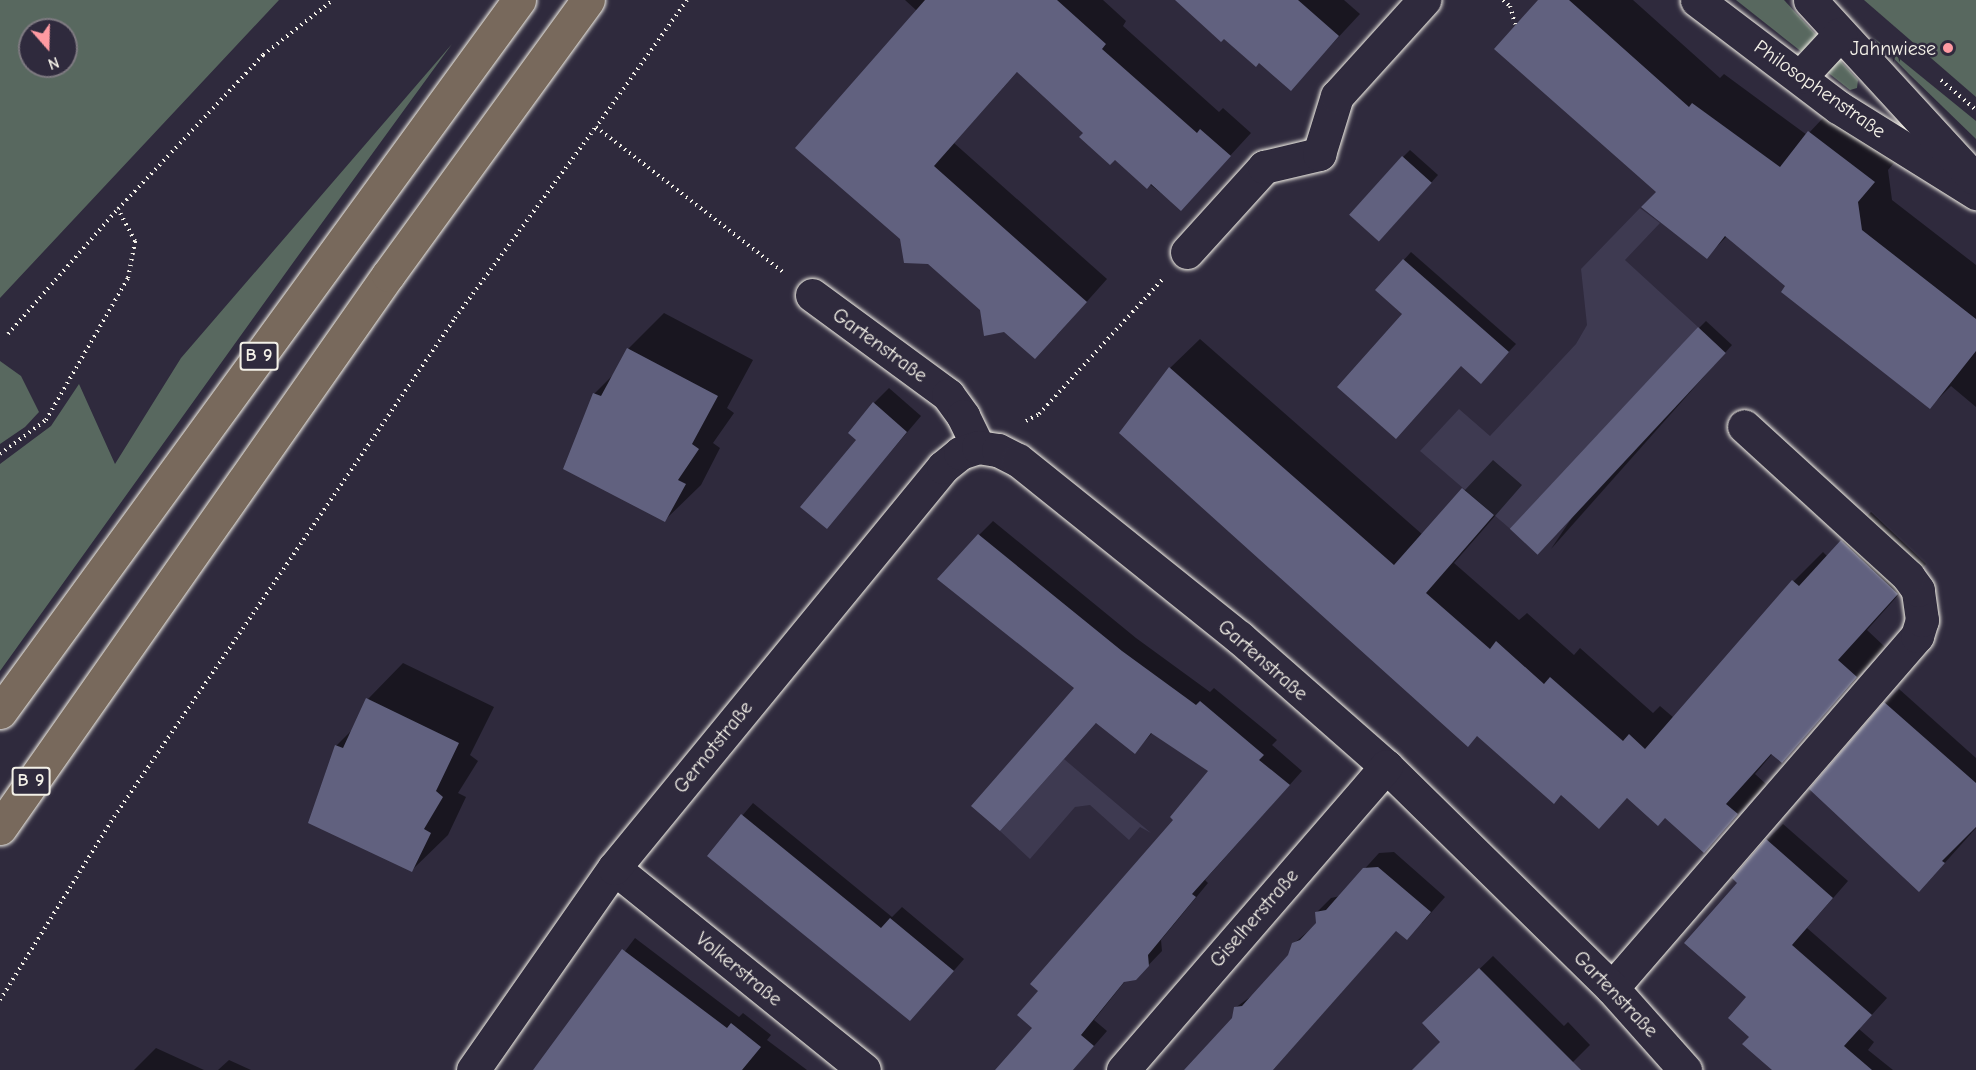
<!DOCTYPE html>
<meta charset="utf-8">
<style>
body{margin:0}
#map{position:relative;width:1976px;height:1070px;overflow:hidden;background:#2f2a3d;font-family:"Comic Neue",sans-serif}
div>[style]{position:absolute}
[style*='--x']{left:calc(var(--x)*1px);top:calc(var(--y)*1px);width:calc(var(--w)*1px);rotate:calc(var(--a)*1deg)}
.built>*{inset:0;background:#3e3a51}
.green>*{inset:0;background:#58685f}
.shadow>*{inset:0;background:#0007}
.building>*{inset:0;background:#61617f;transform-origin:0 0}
.path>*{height:4px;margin-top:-2px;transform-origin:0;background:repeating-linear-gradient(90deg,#f4f1e8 0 1.5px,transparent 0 6px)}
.roads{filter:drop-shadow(0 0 2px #f4f1e8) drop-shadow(0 0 2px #f4f1e8)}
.minor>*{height:33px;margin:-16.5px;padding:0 16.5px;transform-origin:16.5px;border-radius:16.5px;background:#2f2a3d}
.highway>*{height:33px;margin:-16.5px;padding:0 16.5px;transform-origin:16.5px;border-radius:16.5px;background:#78695c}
.dots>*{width:16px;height:16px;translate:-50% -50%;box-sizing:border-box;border:3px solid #2f2a3d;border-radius:50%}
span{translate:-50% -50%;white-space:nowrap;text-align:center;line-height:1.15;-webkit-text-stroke:5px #2f2a3d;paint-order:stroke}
.shield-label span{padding:2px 4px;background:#2f2a3d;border:2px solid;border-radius:4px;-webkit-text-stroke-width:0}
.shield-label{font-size:18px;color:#f4f1e8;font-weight:700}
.poi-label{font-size:20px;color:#f4f1e8}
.right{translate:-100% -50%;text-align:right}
.street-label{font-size:20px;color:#f4f1e8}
.north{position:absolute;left:18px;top:18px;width:60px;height:60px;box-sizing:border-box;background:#2f2a3d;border:2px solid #7e7a81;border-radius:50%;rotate:160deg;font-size:16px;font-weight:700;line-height:24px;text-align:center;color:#f4f1e8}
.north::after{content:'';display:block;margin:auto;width:21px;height:27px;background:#ff9aa2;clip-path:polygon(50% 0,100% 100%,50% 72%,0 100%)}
</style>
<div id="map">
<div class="built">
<div style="clip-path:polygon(1640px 208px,1660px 223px,1625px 260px,1698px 327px,1515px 533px,1420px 451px,1459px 409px,1490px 436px,1576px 344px,1587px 325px,1581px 269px)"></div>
<div style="clip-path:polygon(1064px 759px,1151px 833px,1140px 827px,1129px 840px,1090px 805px,1075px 807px,1030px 859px,1000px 831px)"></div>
</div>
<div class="green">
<div style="clip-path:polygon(evenodd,0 0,279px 0,0 298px,0 0,30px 30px,66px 30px,66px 66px,30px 66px,30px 30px)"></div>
<div style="clip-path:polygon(1736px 0,1784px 0,1858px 80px,1857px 88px,1850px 90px)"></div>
<div style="clip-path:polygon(1864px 0,1976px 0,1976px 97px)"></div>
<div style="clip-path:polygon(1874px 38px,1976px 121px,1976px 139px,1910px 75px)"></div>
<div style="clip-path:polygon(452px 44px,295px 260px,0 671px,0 464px,51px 426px,79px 384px,115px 464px,181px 358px)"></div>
<div style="clip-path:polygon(0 361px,21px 376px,39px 412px,25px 427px,0 444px)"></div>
</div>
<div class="shadow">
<div style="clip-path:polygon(905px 0,1103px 0,1126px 21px,1123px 26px,1219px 112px,1223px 108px,1251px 133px,1181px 209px,1085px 133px,1018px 71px,954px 143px,1107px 279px,1057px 335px,982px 309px,929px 262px,917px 11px)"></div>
<div style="clip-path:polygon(1186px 0,1344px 0,1360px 14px,1291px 88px)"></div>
<div style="clip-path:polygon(1541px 0,1633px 0,1720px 78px,1724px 74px,1807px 135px,1839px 101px,1904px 151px,1888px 170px,1892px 200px,1976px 265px,1976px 407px,1951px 386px,1930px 407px,1727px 236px,1707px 257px,1658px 192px)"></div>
<div style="clip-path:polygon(1410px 150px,1438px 175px,1387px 232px,1403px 157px)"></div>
<div style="clip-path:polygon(1411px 252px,1516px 344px,1488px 374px,1377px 290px)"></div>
<div style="clip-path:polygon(664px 313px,753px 360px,727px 408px,734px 413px,713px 443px,720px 448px,701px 485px,665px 520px,594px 394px,616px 372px,629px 348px)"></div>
<div style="clip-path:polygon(1706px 321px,1732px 345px,1551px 549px,1699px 328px)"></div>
<div style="clip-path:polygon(1200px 339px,1423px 535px,1493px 460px,1522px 485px,1454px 563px,1519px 620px,1527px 613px,1574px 655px,1580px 648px,1653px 713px,1660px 706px,1674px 718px,1794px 581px,1823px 552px,1828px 557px,1871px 512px,1926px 564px,1867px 630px,1885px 647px,1782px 761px,1773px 753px,1755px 774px,1766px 784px,1704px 851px,1665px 816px,1628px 797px,1599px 826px,1562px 794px,1478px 735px,1121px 433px,1170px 368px)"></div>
<div style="clip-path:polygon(889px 388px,921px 416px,827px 527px,874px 403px)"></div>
<div style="clip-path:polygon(993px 521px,1136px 638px,1210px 692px,1214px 688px,1277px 740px,1272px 745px,1302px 771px,1205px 880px,1208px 883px,1161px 940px,1162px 951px,1136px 978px,1126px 980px,1094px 1020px,1107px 1031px,1073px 1070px,997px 1070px,1034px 1028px,1211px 771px,1153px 732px,1135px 752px,1097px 722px,1000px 829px,1076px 688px,979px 535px)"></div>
<div style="clip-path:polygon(403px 663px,494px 707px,470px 755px,478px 761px,458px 793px,466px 797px,448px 835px,412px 870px,336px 746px,354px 728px,368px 699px)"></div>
<div style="clip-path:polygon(1899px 689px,1976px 758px,1976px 828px,1933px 876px,1885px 703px)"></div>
<div style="clip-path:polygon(753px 803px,892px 917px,902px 907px,964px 959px,922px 1007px,709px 855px)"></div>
<div style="clip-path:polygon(1783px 824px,1848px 881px,1807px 928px,1887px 998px,1859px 1029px,1874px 1042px,1868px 1050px,1893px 1070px,1774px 1070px,1751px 1036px,1740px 883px,1767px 840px)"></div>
<div style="clip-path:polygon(1394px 852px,1445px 897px,1422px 923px,1397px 929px,1273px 1070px,1190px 1070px,1234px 1019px,1235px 1008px,1257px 992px,1289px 956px,1293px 944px,1317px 924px,1316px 913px,1331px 898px,1340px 896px,1379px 853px)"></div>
<div style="clip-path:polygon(635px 938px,739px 1017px,743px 1013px,771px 1035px,767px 1040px,807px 1070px,554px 1070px,543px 1059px)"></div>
<div style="clip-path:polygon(1493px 956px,1564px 1026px,1568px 1022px,1590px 1045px,1569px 1066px,1577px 1070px,1449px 1070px,1437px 1010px)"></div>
<div style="clip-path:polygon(156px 1048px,204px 1070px,134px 1070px)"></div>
<div style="clip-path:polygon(229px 1060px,251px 1070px,218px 1070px)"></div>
</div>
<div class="building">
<div style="clip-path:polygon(925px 0,1057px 0,1106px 44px,1102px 49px,1197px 133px,1200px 129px,1231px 156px,1181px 211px,1151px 184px,1147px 189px,1115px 160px,1110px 165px,1079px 137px,1083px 133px,1017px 72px,934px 166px,1087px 302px,1035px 359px,1004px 332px,984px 336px,980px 310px,928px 264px,904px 263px,900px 239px,795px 148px)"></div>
<div style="clip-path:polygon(1175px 0,1298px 0,1339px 36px,1291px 91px,1259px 63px,1256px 67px,1224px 39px,1221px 42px)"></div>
<div style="clip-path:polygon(1538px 0,1569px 0,1689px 107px,1692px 103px,1780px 167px,1808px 131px,1875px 182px,1858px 202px,1862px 230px,1976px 319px,1976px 351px,1930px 409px,1781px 292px,1785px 286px,1725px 236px,1707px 259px,1641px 207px,1656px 192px,1494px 49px)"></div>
<div style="left:1402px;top:156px;width:40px;height:79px;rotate:42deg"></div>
<div style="clip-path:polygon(1403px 259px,1509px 352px,1481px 384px,1461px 366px,1396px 439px,1337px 387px,1402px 314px,1375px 290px)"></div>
<div style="left:1698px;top:327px;width:38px;height:276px;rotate:43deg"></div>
<div style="clip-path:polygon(627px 348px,718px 396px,692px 444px,699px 449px,678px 480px,686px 484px,665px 522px,563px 469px,593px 393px,601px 396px)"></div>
<div style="clip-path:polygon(1169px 367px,1394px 565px,1462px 488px,1494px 515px,1426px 593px,1490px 649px,1496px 641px,1544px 684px,1550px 677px,1623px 741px,1629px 734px,1645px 749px,1792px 580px,1799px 586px,1841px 540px,1898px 594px,1838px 660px,1857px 677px,1782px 763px,1771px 754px,1726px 804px,1738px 814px,1704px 853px,1665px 818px,1658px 826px,1627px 798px,1599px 829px,1561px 795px,1554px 804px,1477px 736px,1468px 747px,1119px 433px)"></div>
<div style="clip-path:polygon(873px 402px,907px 432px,827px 529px,800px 507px,856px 440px,848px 433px)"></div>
<div style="clip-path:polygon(978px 534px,1122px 651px,1196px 705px,1200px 701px,1264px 755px,1259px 760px,1290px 785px,1192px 894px,1196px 897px,1148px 955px,1149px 966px,1136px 980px,1124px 982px,1081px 1035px,1094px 1046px,1073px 1070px,995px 1070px,1032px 1028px,1017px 1015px,1038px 991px,1030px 984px,1173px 820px,1170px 817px,1208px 771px,1151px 733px,1135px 754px,1096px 723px,1000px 831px,971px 806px,1074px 688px,937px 579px)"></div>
<div style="clip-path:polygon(366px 698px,459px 743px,436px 791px,443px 797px,424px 829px,431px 833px,412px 872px,308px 823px,335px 745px,343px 748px)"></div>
<div style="clip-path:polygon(1884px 702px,1976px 783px,1976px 827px,1942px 861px,1945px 863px,1919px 892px,1809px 789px)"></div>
<div style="clip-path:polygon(741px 814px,881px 928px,890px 918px,954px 971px,910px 1021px,707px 856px)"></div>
<div style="clip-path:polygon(1766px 839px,1833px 898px,1792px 945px,1872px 1015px,1844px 1046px,1872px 1070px,1772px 1070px,1742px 1044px,1749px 1037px,1728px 1018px,1746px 997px,1684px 943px,1737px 883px,1732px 878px)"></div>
<div style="clip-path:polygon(1378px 867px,1431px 912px,1407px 940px,1396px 931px,1273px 1070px,1184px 1070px,1232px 1018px,1234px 1007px,1242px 1006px,1288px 955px,1292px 943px,1300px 940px,1316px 923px,1315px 912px,1326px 910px,1363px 868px)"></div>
<div style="clip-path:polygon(622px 949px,727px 1028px,731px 1023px,761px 1047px,742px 1070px,533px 1070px)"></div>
<div style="clip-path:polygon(1479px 968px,1581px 1070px,1412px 1070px,1440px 1042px,1422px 1023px)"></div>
</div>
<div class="path">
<div style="--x:687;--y:0;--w:156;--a:125.6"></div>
<div style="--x:596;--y:127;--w:237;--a:37.8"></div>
<div style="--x:1503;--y:0;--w:9;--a:41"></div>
<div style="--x:1510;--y:6;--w:19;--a:74"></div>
<div style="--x:1941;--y:80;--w:46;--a:40.6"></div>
<div style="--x:8;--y:334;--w:167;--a:-48.7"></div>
<div style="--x:118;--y:209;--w:212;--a:-46.7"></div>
<div style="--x:263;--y:55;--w:89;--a:-38.2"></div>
<div style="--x:1026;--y:421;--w:15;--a:-28"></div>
<div style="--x:1039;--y:414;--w:182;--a:-47.5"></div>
<div style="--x:0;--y:454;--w:57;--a:-36.5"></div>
<div style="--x:46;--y:420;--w:164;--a:-60"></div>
<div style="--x:128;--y:278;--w:38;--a:-79"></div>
<div style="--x:135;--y:241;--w:36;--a:-118"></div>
<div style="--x:0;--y:1000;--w:216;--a:-58.1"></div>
<div style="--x:114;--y:817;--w:604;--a:-55.65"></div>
<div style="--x:455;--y:318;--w:237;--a:-53.6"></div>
</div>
<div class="roads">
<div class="minor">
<div style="--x:1697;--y:0;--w:177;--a:37.2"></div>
<div style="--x:1838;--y:107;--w:163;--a:31.9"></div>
<div style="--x:1810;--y:0;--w:241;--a:47.4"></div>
<div style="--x:1800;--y:77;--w:59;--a:-47.1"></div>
<div style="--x:1187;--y:252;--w:115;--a:-47.8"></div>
<div style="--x:1264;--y:167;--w:57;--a:-13.3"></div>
<div style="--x:1319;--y:154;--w:61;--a:-72.8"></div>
<div style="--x:1337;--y:96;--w:130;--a:-47.8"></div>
<div style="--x:812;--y:295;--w:169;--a:36.3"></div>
<div style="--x:948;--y:395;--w:26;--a:54"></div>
<div style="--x:963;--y:416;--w:34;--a:64"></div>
<div style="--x:614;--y:868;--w:321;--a:38.9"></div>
<div style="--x:1612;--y:988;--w:466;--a:-49.1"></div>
<div style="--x:1917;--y:636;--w:17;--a:-73"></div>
<div style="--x:1922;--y:620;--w:30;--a:-98"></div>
<div style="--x:1918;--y:590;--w:17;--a:-126"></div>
<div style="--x:1908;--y:576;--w:222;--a:-137.6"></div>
<div style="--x:473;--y:1070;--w:246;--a:-55.1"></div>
<div style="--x:614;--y:868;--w:519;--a:-50.63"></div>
<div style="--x:943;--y:467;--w:22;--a:-39"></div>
<div style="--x:960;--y:453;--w:19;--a:-18"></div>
<div style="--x:978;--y:447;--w:20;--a:9"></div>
<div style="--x:998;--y:450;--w:22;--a:27"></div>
<div style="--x:1018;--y:460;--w:283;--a:38.7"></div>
<div style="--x:1239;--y:637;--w:196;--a:41.3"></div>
<div style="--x:1386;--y:766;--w:317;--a:44.5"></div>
<div style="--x:1612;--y:988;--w:110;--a:48.3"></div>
<div style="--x:1123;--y:1070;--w:402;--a:-49.1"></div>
</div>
<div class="highway">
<div style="--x:0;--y:712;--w:881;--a:-53.91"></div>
<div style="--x:0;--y:828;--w:676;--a:-54.95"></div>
<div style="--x:388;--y:275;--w:340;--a:-54"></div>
</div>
</div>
<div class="dots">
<div style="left:1948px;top:48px;background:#ff9aa2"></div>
</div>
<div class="shield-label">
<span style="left:259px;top:356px">B 9</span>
<span style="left:31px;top:781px">B 9</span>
</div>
<div class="poi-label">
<span class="right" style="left:1936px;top:48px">Jahnwiese</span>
</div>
<div class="street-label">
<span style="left:1820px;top:89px;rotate:35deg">Philosophenstraße</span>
<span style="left:880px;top:345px;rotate:36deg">Gartenstraße</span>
<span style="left:1263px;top:660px;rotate:41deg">Gartenstraße</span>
<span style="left:713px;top:747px;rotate:-51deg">Gernotstraße</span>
<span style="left:1254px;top:918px;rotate:-49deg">Giselherstraße</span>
<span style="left:739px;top:969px;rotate:39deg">Volkerstraße</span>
<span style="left:1616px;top:994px;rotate:46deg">Gartenstraße</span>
</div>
<div class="north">N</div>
</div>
